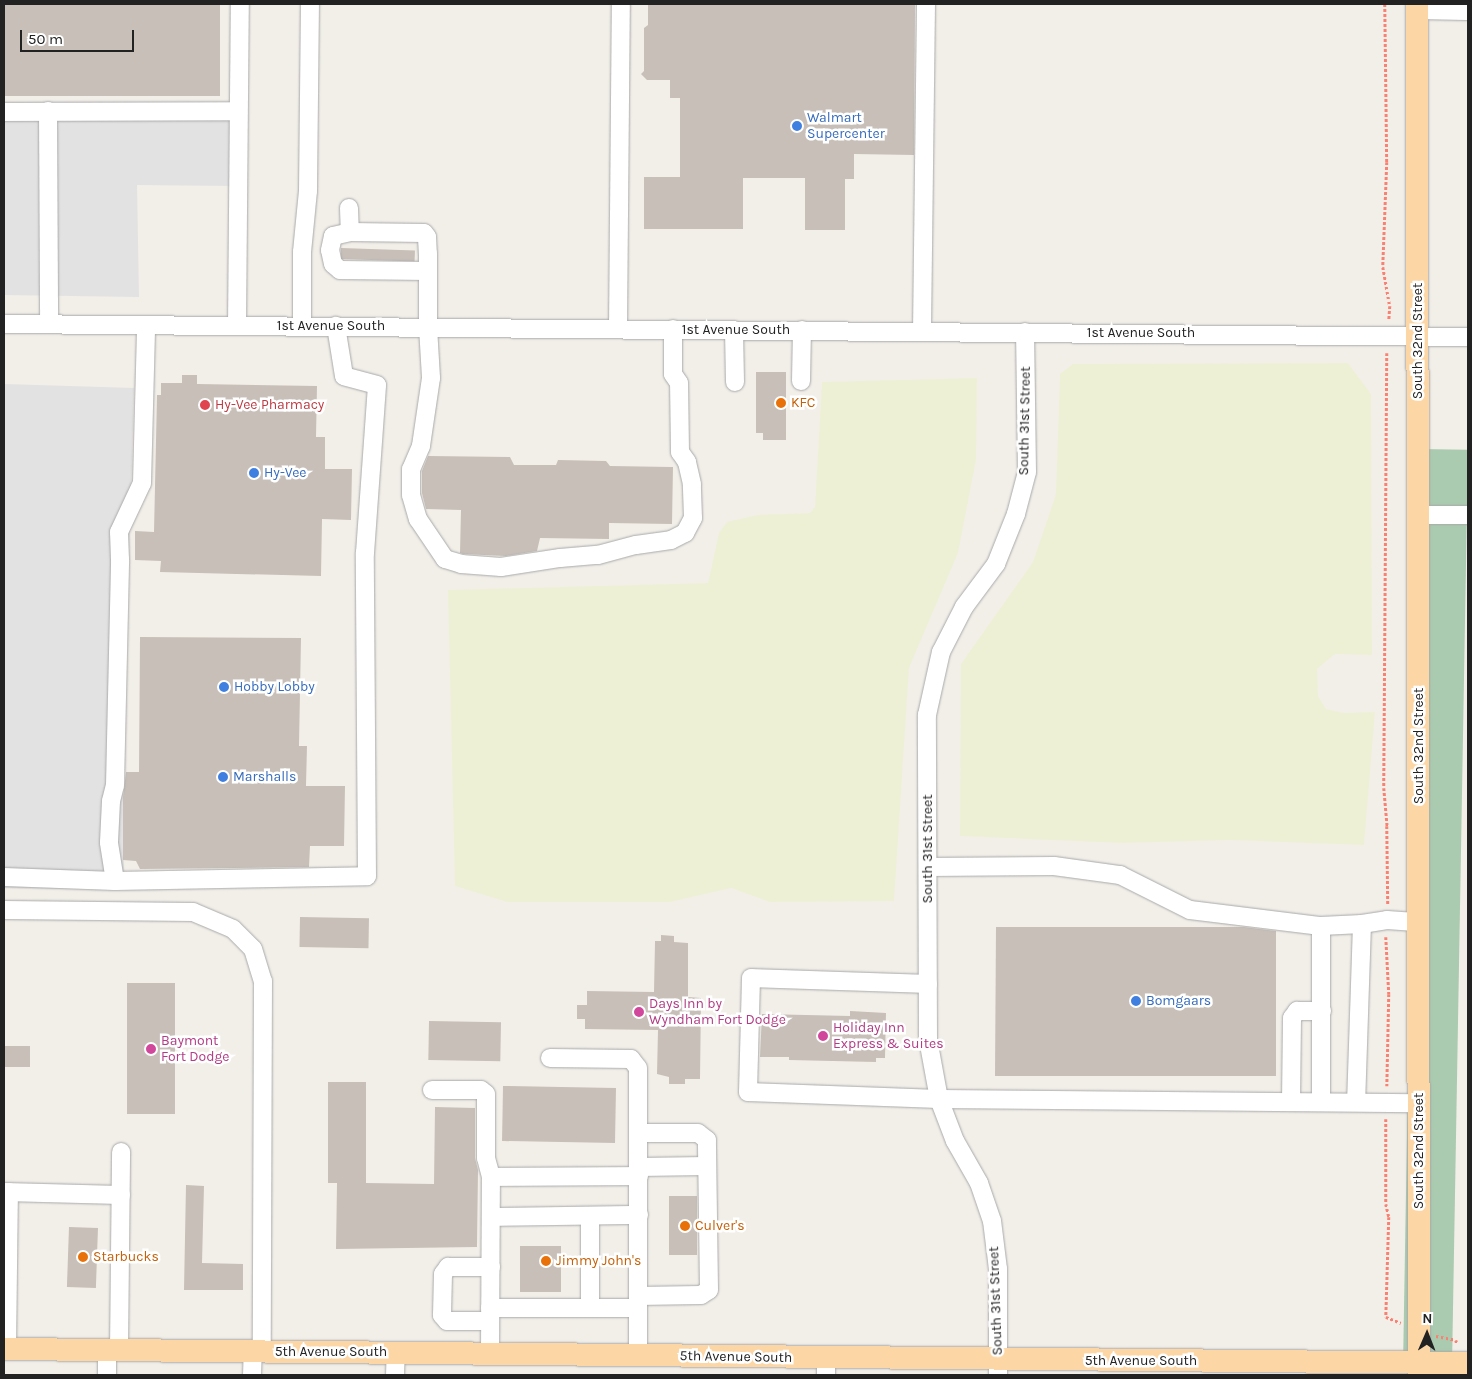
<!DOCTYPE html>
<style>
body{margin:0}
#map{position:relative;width:1472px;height:1379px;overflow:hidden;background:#f2efe9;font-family:Karla,sans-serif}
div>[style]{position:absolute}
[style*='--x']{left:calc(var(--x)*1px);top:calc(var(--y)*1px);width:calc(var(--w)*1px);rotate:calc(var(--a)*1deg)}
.farmland>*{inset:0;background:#eef0d5}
.cemetery>*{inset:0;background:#aacbaf;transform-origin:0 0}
.parking>*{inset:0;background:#e2e2e2}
.building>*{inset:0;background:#c7bfb8;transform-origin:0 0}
.path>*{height:2.5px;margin-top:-1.25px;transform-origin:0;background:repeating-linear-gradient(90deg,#fa8072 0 2.5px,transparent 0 5px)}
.roads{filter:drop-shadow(0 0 1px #a9a9a9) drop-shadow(0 0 1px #a9a9a9)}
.minor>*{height:18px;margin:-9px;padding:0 9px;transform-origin:9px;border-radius:9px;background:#fff}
.major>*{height:22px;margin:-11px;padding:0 11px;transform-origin:11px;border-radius:11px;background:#fcd6a4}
.dots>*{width:14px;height:14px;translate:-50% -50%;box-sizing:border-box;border:2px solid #fff;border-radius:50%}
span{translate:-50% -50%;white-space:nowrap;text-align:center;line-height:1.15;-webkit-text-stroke:5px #fff;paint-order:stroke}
.shop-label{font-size:14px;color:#366cbe}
.left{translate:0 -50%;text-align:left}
.street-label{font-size:14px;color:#222}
.food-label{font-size:14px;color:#c56008}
.health-label{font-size:14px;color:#be3a42}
.hotel-label{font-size:14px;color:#b23c85}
.frame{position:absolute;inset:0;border:5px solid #222;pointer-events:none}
.north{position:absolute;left:1402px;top:1309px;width:50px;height:50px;-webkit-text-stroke:4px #fff;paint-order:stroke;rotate:1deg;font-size:14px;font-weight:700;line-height:20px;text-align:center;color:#222}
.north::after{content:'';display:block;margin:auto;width:18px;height:22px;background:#222;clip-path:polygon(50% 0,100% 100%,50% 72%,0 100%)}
.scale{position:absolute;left:20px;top:30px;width:114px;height:22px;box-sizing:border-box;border:2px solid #222;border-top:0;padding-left:6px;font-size:15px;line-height:18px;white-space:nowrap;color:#222;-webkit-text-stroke:4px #fff;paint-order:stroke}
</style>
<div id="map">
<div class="farmland">
<div style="clip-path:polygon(1348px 363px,1371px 394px,1372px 655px,1335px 654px,1317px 669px,1318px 696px,1326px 709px,1344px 713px,1375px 712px,1364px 845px,1229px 840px,1123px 843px,960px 836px,961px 664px,1033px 562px,1056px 494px,1060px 374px,1073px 364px)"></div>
<div style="clip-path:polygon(977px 378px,976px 460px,958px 553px,909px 668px,894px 901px,770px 902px,731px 888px,670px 902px,507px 902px,455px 886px,448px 590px,708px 583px,719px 533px,727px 522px,757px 515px,810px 513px,815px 507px,822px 382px)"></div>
</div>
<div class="cemetery">
<div style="left:1419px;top:449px;width:49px;height:914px;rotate:1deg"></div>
</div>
<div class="parking">
<div style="clip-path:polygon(237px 111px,237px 186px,137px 185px,139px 297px,4px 295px,4px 112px)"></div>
<div style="clip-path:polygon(4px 384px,134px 388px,123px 772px,124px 890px,4px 888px)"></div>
</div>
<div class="building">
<div style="left:4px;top:4px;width:216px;height:92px"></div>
<div style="clip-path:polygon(648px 4px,915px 4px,914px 155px,854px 154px,854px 179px,845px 179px,845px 230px,805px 230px,805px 178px,743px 178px,743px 229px,644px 229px,644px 177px,680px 177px,680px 98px,670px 98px,670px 80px,647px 80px,641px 74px,644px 71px,644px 28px,648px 25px)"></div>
<div style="left:341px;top:248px;width:74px;height:11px;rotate:2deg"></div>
<div style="clip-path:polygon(756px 372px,786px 372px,786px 440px,763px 440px,763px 433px,756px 433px)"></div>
<div style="clip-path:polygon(182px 375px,197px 375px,197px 384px,317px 386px,316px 437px,325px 437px,325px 469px,352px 469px,351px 520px,322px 519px,321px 576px,160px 572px,161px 561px,135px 560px,135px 531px,154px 532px,157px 395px,161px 395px,161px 383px,182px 383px)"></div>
<div style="clip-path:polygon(428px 456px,510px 457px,514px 465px,556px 465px,558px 460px,606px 461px,610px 466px,673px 467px,672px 524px,609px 523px,609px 539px,540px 538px,537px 551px,506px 556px,463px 554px,460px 553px,461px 510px,426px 509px,422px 493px,422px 471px)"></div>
<div style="clip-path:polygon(140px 637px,301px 638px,299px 746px,307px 746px,306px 786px,345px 786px,344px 846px,310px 846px,309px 867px,140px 869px,136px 861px,123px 860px,123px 797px,126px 772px,139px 772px)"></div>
<div style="left:300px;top:917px;width:69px;height:30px;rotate:1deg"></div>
<div style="clip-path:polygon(996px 927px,1244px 927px,1276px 931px,1276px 1076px,995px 1076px)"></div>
<div style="clip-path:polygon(661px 935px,674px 936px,674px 942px,688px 943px,688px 997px,701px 998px,700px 1079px,685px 1079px,685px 1084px,669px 1084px,669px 1077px,657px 1074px,658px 1030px,585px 1029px,585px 1019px,577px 1019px,577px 1005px,587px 1005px,587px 991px,654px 992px,655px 941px,661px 941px)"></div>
<div style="left:127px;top:983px;width:48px;height:131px"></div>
<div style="clip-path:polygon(850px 1011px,886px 1013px,885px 1058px,876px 1058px,876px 1062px,789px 1060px,789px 1057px,760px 1057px,762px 1014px,850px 1016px)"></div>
<div style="left:429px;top:1021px;width:72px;height:39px;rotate:1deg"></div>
<div style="left:4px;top:1046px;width:26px;height:21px"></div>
<div style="clip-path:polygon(328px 1082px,366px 1082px,366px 1183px,434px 1184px,435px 1107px,475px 1108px,475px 1158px,478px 1170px,477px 1247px,336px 1249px,337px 1183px,328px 1183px)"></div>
<div style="left:503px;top:1086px;width:113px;height:55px;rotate:1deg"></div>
<div style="clip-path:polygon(186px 1185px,204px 1186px,202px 1263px,243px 1264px,243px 1290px,184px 1290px)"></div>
<div style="left:669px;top:1196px;width:28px;height:59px"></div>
<div style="left:69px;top:1227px;width:29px;height:60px;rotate:2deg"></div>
<div style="left:520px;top:1246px;width:41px;height:46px"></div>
</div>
<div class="path">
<div style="--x:1385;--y:4;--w:158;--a:89.3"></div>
<div style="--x:1387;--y:162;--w:105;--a:92.2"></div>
<div style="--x:1383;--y:267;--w:40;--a:80"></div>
<div style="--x:1390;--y:306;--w:14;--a:94"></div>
<div style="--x:1387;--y:353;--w:435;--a:90.4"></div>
<div style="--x:1384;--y:788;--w:38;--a:85"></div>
<div style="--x:1387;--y:826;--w:78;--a:89.3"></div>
<div style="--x:1386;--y:937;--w:57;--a:87"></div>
<div style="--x:1389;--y:994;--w:92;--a:91.2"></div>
<div style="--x:1386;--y:1119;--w:85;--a:90"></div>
<div style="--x:1386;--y:1204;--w:13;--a:77"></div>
<div style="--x:1389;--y:1217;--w:100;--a:91.7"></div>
<div style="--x:1386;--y:1317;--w:16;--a:22"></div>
<div style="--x:1436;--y:1336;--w:20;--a:11"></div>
<div style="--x:1456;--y:1340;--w:4;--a:76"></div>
</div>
<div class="roads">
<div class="minor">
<div style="--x:1417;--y:10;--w:51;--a:1.1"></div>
<div style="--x:48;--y:111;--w:213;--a:89.7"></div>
<div style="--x:4;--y:112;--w:233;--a:-0.2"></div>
<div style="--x:349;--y:208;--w:24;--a:88"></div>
<div style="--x:428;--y:271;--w:88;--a:-179.3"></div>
<div style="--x:340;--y:270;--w:9;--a:-139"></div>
<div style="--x:333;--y:264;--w:14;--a:-102"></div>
<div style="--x:330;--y:250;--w:14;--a:-78"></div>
<div style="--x:333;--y:236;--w:17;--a:-13"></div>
<div style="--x:350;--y:232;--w:74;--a:0.8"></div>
<div style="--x:424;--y:233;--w:5;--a:53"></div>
<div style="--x:427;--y:237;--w:17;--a:87"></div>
<div style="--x:428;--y:254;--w:73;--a:90"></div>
<div style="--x:428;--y:327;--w:51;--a:86.6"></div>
<div style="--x:431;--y:378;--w:69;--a:98.4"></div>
<div style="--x:421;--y:446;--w:25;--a:113"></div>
<div style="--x:411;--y:469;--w:26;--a:90"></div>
<div style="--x:411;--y:495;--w:25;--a:74"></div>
<div style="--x:418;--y:519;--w:48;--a:56"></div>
<div style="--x:445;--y:559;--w:17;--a:17"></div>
<div style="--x:461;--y:564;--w:40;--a:4.3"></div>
<div style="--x:501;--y:567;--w:60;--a:-8.7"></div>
<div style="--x:560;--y:558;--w:38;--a:-5"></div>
<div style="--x:598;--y:555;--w:39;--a:-15"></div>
<div style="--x:636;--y:545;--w:35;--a:-8"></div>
<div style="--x:671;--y:540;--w:16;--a:-27"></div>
<div style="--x:685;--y:533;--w:17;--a:-62"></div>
<div style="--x:693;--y:518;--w:34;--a:-92"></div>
<div style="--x:692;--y:484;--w:23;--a:-103"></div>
<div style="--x:687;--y:462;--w:12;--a:-125"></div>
<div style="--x:680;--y:452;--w:69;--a:-90.8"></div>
<div style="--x:679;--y:383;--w:11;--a:-124"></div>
<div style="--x:673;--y:374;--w:45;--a:-90"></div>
<div style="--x:4;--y:324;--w:1464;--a:0.51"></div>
<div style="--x:237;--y:326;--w:322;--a:-89.5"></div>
<div style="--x:302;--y:326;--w:74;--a:-90"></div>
<div style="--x:302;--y:252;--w:61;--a:-84.4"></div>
<div style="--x:308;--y:191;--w:187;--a:-89.4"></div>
<div style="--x:618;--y:329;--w:325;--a:-89.5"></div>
<div style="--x:734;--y:330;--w:52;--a:88.9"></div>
<div style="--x:922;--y:331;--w:327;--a:-89.3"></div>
<div style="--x:801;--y:381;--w:51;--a:-88.9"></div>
<div style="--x:1419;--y:515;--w:49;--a:0"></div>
<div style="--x:928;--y:867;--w:126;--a:-0.5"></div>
<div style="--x:1054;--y:866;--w:67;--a:7.8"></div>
<div style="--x:1120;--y:875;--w:78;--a:26.6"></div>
<div style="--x:1190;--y:910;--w:132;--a:7"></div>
<div style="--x:1321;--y:926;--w:175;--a:90"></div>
<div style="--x:4;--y:877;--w:111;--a:2.1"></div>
<div style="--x:115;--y:881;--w:252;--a:-1.1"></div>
<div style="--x:367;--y:876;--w:323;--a:-90.4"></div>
<div style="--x:365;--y:553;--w:168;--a:-85.9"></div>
<div style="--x:377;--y:385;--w:34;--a:-165"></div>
<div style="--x:344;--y:376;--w:51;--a:-99.1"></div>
<div style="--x:115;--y:881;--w:39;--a:-99"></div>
<div style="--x:109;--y:842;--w:41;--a:-87.2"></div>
<div style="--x:111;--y:801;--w:16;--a:-76"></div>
<div style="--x:115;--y:785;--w:225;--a:-88.7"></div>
<div style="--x:120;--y:560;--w:28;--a:-92"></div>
<div style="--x:119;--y:532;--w:54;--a:-64.9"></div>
<div style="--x:142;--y:483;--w:158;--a:-88.5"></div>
<div style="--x:4;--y:910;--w:189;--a:0.6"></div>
<div style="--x:193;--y:912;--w:43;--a:23"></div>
<div style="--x:233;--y:929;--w:28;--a:45"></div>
<div style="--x:253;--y:949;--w:34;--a:73"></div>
<div style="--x:263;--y:981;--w:370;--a:90.2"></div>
<div style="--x:1362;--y:924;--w:25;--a:-9"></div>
<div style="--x:1387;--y:920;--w:32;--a:4"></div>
<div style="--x:1321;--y:926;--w:41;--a:-2.8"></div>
<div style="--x:1362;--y:924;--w:177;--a:91.9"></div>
<div style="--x:928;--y:984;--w:177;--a:-178.1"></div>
<div style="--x:751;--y:978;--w:114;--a:91.5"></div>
<div style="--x:748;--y:1092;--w:191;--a:2.1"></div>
<div style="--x:939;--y:1099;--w:480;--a:0.5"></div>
<div style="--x:550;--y:1058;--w:81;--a:0.7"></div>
<div style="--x:631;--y:1059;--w:11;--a:52"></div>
<div style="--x:638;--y:1068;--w:288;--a:90"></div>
<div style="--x:432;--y:1090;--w:49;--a:0"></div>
<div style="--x:481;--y:1090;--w:6;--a:39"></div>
<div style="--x:486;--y:1094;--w:64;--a:90"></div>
<div style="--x:486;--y:1158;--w:20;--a:75"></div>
<div style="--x:1291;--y:1101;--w:83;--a:-89.3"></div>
<div style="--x:1292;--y:1018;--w:9;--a:-54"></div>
<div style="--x:1297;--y:1011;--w:25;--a:0"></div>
<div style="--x:639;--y:1167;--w:68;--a:-0.8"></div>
<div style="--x:4;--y:1192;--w:117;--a:1.5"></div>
<div style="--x:590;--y:1216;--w:92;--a:90"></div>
<div style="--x:491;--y:1217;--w:148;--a:-0.8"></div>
<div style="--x:638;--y:1296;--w:63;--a:-0.9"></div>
<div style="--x:701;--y:1295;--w:9;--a:-32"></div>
<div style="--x:709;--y:1290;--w:150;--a:-90.8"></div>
<div style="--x:707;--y:1140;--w:11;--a:-142"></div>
<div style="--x:698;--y:1133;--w:59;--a:180"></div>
<div style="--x:490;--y:1308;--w:148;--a:0"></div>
<div style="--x:490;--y:1321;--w:43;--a:180"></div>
<div style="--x:447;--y:1321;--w:8;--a:-130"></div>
<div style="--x:442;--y:1315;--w:41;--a:-88.6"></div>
<div style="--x:443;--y:1274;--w:9;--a:-54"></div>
<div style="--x:448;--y:1267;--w:43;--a:0"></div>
<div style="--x:7;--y:1349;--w:157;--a:-89.3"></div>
<div style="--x:119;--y:1350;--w:198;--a:-89.4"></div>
<div style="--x:490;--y:1353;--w:176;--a:-89.7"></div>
<div style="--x:491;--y:1177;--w:148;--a:-0.4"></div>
<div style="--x:826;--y:1358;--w:17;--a:90"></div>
<div style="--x:107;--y:1375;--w:25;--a:-90"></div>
<div style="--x:252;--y:1375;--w:24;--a:-88"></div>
<div style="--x:395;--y:1375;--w:23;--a:-88"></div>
<div style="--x:998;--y:1375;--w:106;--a:-90"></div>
<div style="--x:998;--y:1269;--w:48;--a:-97.1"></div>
<div style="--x:992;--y:1221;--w:40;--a:-108.9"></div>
<div style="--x:979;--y:1183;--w:48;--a:-119.7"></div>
<div style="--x:955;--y:1141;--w:45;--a:-110.9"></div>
<div style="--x:939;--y:1099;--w:61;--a:-100.4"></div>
<div style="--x:928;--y:1039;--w:324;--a:-90.2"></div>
<div style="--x:927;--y:715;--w:65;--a:-77.5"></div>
<div style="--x:941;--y:652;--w:51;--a:-62.9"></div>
<div style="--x:964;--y:607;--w:54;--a:-53.3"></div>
<div style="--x:996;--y:564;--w:54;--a:-68.2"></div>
<div style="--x:1016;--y:514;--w:43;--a:-75.3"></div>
<div style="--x:1027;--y:472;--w:140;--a:-90.8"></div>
</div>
<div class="major">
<div style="--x:1417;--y:4;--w:1371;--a:89.92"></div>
<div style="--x:4;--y:1349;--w:1464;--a:0.55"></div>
</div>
</div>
<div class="dots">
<div style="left:797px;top:126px;background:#3f7fe0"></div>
<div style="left:781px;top:403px;background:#e8710a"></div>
<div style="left:205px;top:405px;background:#e0444e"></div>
<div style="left:254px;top:473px;background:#3f7fe0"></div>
<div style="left:224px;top:687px;background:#3f7fe0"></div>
<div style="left:223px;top:777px;background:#3f7fe0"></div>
<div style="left:1136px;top:1001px;background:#3f7fe0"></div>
<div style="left:639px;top:1012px;background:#d1479c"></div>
<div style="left:823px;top:1036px;background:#d1479c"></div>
<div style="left:151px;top:1049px;background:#d1479c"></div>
<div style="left:685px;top:1226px;background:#e8710a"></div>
<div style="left:83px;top:1257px;background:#e8710a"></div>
<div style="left:546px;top:1261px;background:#e8710a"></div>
</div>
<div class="shop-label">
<span class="left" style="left:807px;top:126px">Walmart<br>Supercenter</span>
<span class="left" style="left:264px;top:473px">Hy-Vee</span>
<span class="left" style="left:234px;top:687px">Hobby Lobby</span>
<span class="left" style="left:233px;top:777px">Marshalls</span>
<span class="left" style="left:1146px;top:1001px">Bomgaars</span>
</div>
<div class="street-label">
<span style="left:331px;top:326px">1st Avenue South</span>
<span style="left:736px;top:330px">1st Avenue South</span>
<span style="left:1141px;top:333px">1st Avenue South</span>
<span style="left:1418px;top:341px;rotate:-90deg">South 32nd Street</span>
<span style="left:1025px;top:421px;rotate:-89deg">South 31st Street</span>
<span style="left:1419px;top:746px;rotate:-90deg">South 32nd Street</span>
<span style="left:928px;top:849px;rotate:-90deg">South 31st Street</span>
<span style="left:1419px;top:1151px;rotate:-90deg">South 32nd Street</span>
<span style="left:996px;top:1301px;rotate:-92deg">South 31st Street</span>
<span style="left:331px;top:1352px">5th Avenue South</span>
<span style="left:736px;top:1357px;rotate:1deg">5th Avenue South</span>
<span style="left:1141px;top:1361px">5th Avenue South</span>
</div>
<div class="food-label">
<span class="left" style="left:791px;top:403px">KFC</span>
<span class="left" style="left:695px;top:1226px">Culver's</span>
<span class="left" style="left:93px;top:1257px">Starbucks</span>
<span class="left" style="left:556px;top:1261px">Jimmy John's</span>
</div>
<div class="health-label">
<span class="left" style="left:215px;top:405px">Hy-Vee Pharmacy</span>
</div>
<div class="hotel-label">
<span class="left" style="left:649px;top:1012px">Days Inn by<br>Wyndham Fort Dodge</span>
<span class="left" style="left:833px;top:1036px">Holiday Inn<br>Express &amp; Suites</span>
<span class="left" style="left:161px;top:1049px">Baymont<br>Fort Dodge</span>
</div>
<div class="frame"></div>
<div class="north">N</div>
<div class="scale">50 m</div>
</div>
